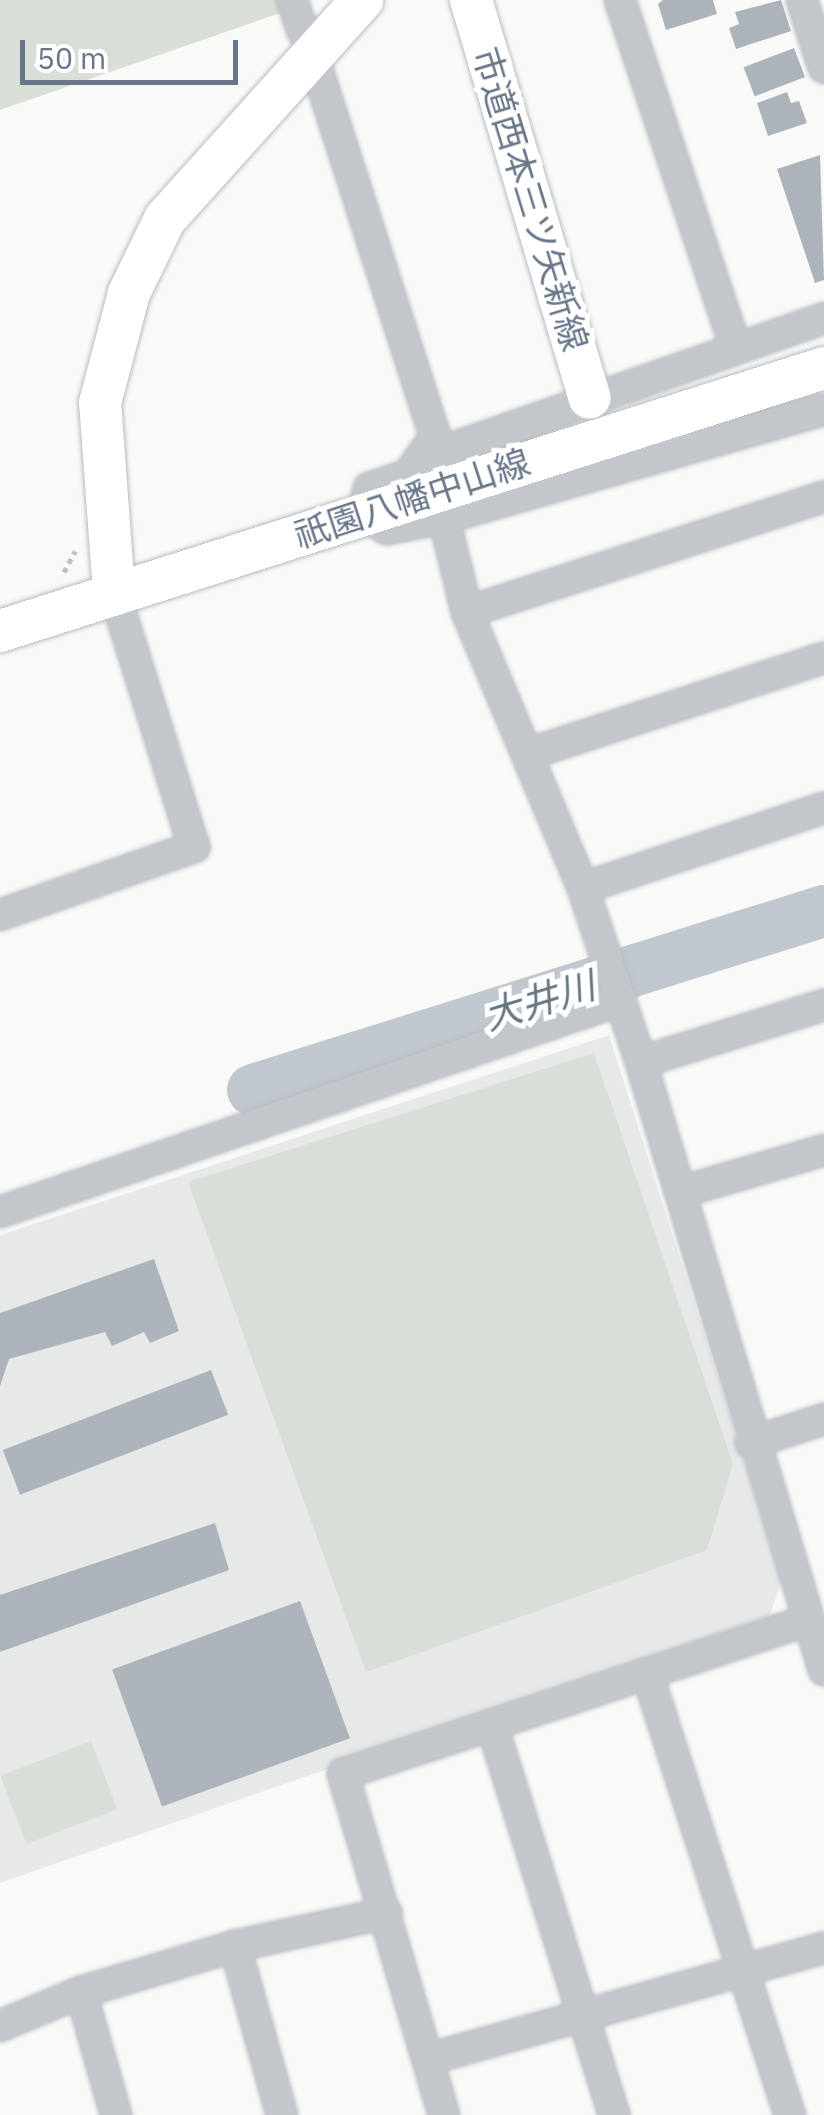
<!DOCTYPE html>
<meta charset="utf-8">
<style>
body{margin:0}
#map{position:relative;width:824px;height:2115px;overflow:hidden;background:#f9faf8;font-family:"IBM Plex Sans","Noto Sans JP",sans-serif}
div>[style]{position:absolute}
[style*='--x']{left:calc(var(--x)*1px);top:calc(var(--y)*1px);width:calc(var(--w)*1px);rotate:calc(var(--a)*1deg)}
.built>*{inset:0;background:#e7e9e9}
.green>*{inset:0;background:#d9dfd7;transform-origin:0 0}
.river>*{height:52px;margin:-26px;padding:0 26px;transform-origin:26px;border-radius:26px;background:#c0c7ce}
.building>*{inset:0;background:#acb3bb;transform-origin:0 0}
.path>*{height:5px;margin-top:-2.5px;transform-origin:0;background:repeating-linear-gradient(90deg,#bdc0c3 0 5px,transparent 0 10px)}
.roads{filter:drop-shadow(0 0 2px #b8bcc2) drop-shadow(0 0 2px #b8bcc2)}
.street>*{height:30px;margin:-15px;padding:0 15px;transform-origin:15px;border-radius:15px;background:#c3c7cc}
.secondary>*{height:42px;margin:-21px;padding:0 21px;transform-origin:21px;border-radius:21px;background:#fff}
span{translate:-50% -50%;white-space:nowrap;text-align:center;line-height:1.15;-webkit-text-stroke:10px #fff;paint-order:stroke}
.street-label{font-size:35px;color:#697689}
.water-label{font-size:38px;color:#657783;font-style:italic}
.scale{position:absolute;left:20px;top:40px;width:218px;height:45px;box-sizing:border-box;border:5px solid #697689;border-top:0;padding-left:12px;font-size:30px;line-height:35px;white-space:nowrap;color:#697689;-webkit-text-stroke:8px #fff;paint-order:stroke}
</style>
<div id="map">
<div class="built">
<div style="clip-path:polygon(609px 1035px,782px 1580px,770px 1615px,0 1883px,0 1235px)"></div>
</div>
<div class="green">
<div style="clip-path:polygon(0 0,286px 0,289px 10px,0 110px)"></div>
<div style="clip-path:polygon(594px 1053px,733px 1464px,707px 1550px,366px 1672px,188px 1182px)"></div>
<div style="left:91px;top:1741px;width:73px;height:97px;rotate:69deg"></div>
</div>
<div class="river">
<div style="--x:253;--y:1090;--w:598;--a:-17.41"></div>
</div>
<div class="building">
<div style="clip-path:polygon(663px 0,713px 0,717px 14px,666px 30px,658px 4px)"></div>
<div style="clip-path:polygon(781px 0,791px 31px,736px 49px,729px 28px,739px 24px,735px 12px)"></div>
<div style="left:794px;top:48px;width:31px;height:54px;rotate:69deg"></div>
<div style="clip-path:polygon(787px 92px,791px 103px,799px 101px,807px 123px,768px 136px,757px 103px)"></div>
<div style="clip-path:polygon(820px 155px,824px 280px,815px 283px,777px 169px)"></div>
<div style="clip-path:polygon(154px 1259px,179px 1331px,150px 1343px,144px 1332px,112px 1346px,105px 1332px,9px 1359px,0 1386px,0 1313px)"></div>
<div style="left:211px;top:1370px;width:48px;height:223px;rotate:69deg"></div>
<div style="clip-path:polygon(215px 1523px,229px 1570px,0 1652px,0 1595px)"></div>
<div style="left:300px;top:1601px;width:146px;height:200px;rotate:70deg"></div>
</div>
<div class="path">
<div style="--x:64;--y:572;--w:24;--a:-62"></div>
</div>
<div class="roads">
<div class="street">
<div style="--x:292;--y:0;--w:34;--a:71"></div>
<div style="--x:620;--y:0;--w:364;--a:71.6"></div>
<div style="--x:802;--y:0;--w:71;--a:72.1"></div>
<div style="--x:313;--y:56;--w:400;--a:72.2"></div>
<div style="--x:435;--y:437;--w:47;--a:125.4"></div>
<div style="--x:408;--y:475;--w:41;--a:161.6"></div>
<div style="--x:369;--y:488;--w:28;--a:103"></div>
<div style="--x:363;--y:515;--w:28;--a:30"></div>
<div style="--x:387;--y:529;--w:58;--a:-10.9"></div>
<div style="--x:444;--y:518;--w:97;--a:76.3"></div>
<div style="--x:467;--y:612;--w:299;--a:67.2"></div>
<div style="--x:583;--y:888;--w:183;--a:71.6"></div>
<div style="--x:641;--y:1062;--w:635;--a:73.25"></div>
<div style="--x:419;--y:468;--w:46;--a:-28.8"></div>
<div style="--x:459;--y:446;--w:387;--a:-19.3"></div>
<div style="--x:444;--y:518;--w:395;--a:-15.9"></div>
<div style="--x:467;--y:612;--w:375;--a:-17.9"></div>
<div style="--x:528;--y:754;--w:311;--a:-18"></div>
<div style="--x:583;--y:888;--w:254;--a:-18.4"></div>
<div style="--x:0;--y:915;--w:206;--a:-19.3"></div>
<div style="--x:194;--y:847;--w:267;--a:-107.4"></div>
<div style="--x:641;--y:1062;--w:192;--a:-17.3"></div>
<div style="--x:684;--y:1191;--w:146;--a:-16.3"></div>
<div style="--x:0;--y:1212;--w:656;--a:-18.85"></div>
<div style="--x:751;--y:1443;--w:77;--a:-18.2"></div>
<div style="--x:647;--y:1673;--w:465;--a:72.1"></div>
<div style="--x:492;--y:1725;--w:409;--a:72.6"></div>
<div style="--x:235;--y:1946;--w:175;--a:74.5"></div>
<div style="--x:81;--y:1992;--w:128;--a:74.1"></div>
<div style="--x:0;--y:2026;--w:88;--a:-22.8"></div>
<div style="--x:81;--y:1992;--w:161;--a:-16.6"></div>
<div style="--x:235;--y:1946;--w:155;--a:-12.3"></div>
<div style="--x:432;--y:2058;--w:407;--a:-15.7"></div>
<div style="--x:444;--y:2115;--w:356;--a:-106.5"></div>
<div style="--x:343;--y:1774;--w:490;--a:-18.3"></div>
</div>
<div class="secondary">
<div style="--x:471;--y:0;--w:415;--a:73.4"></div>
<div style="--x:114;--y:592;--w:190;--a:-94.2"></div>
<div style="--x:100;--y:403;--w:114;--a:-75.2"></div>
<div style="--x:129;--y:293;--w:82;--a:-64.1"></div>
<div style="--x:165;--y:219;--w:295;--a:-48"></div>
<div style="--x:0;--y:631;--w:865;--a:-17.7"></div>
</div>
</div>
<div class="street-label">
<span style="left:531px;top:199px;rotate:73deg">市道西本三ツ矢新線</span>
<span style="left:412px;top:498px;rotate:-18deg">祇園八幡中山線</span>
</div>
<div class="water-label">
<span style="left:539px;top:1000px;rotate:-17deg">大井川</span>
</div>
<div class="scale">50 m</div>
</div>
